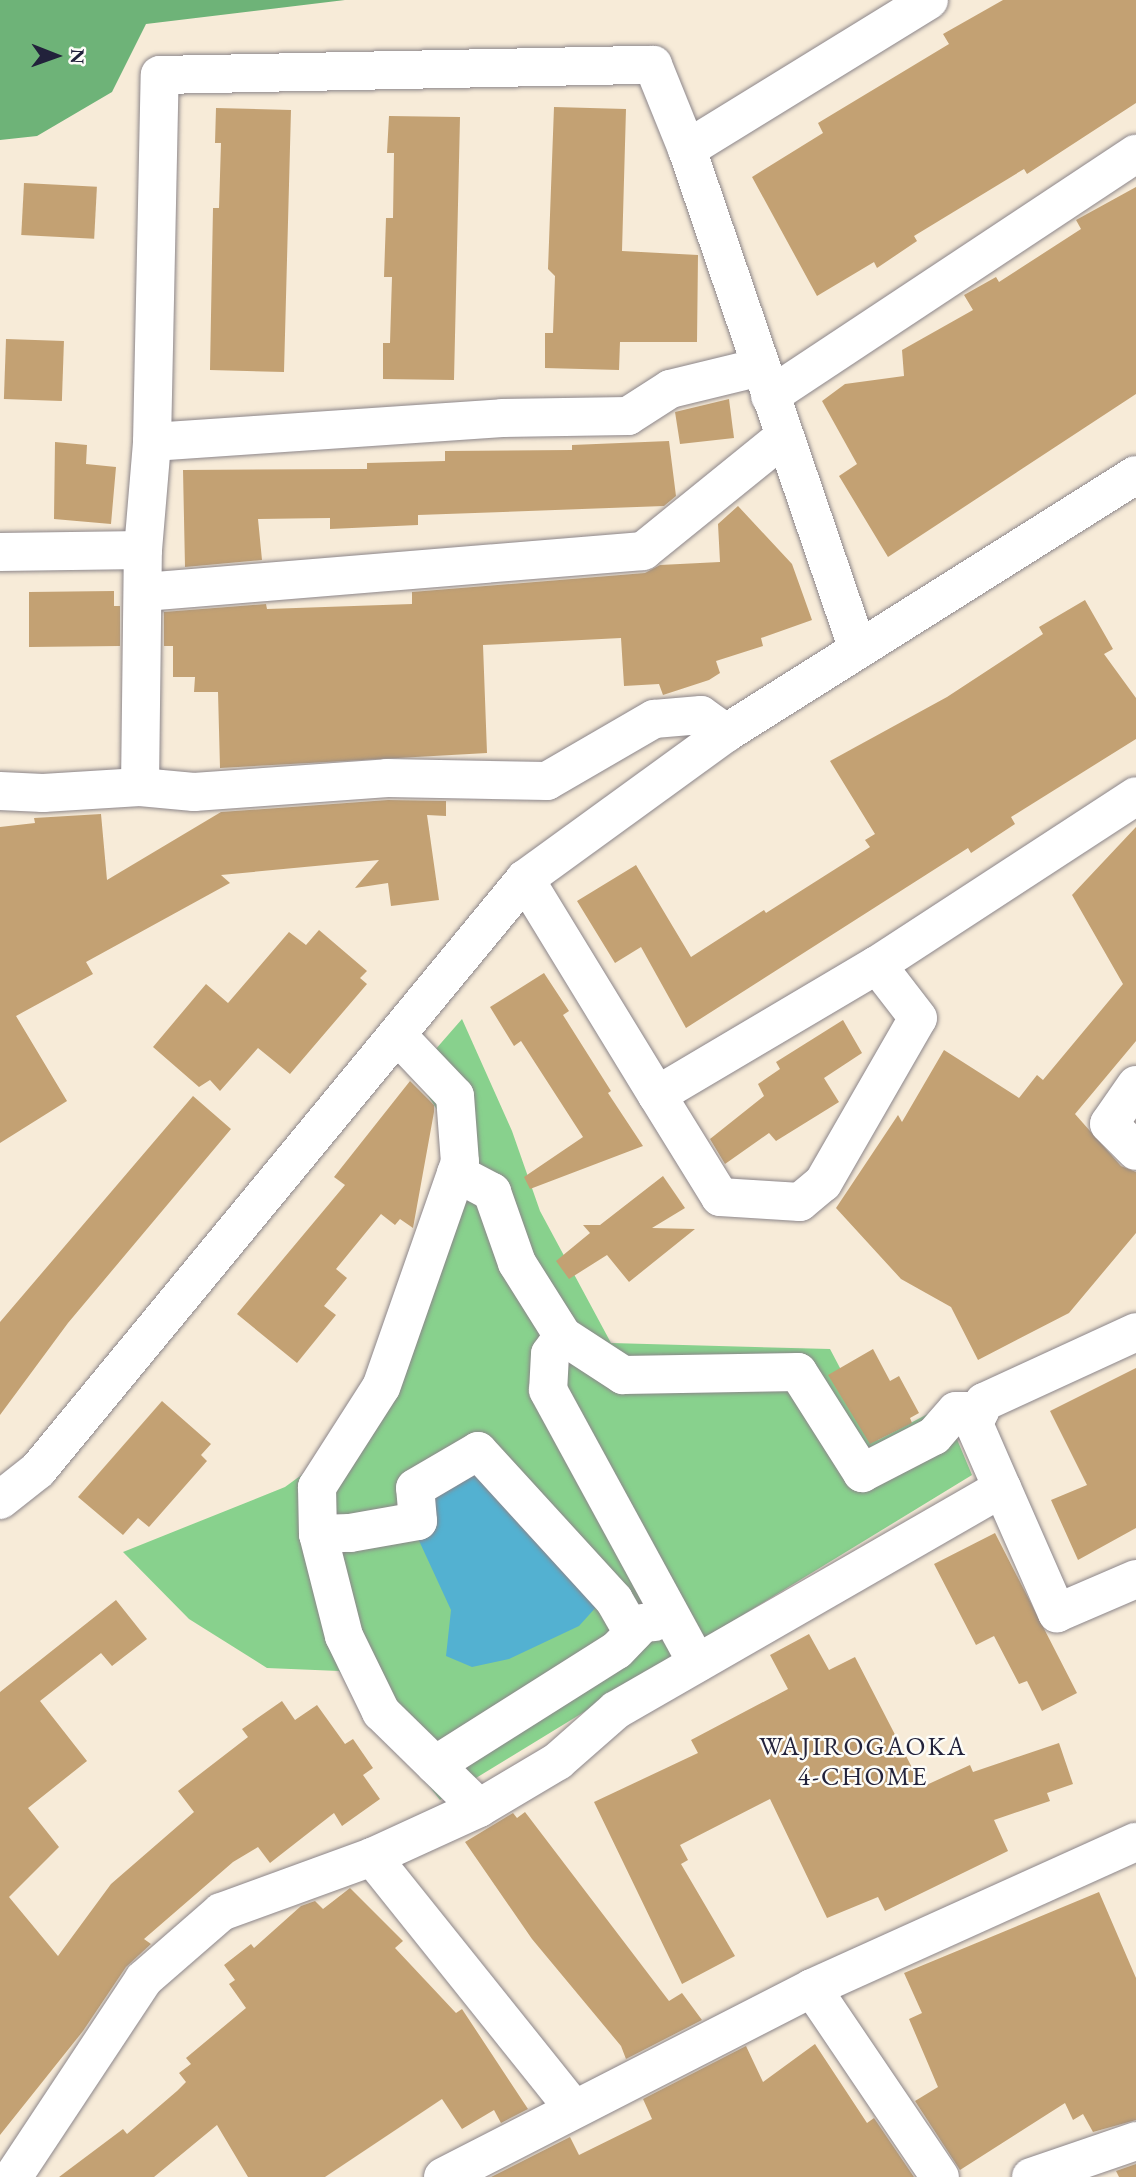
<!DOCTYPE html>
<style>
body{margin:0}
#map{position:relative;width:1136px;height:2177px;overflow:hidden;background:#f7ebd8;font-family:"EB Garamond",serif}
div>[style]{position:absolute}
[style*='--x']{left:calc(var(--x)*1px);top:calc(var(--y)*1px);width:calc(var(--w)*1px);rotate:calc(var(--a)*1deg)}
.green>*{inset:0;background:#88d18d}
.forest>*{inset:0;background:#6eb378}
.water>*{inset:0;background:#53b1d1}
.building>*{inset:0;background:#c3a173;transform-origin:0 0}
.roads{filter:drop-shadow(0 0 2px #8c868a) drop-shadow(0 0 2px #8c868a)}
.minor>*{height:38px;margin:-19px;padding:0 19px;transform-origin:19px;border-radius:19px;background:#fff}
span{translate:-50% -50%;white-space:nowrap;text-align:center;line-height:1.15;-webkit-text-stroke:5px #fdfcf7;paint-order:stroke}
.neighbourhood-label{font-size:26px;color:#22223b;letter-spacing:2px}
.north{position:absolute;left:21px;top:21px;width:70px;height:70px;-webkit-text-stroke:5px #fdfcf7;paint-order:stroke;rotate:91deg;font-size:19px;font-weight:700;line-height:28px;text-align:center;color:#22223b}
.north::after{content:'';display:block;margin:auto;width:24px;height:32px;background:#22223b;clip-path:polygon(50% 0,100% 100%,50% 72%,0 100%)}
</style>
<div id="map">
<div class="green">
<div style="clip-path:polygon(462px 1019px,512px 1131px,540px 1211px,611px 1343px,830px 1349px,878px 1440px,943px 1406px,972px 1475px,440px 1800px,339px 1671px,267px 1668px,189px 1619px,123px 1552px,285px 1487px,351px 1439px,452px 1133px,414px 1074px)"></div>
</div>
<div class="forest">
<div style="clip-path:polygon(0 0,345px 0,146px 24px,112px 92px,37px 136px,0 140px)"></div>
</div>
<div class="water">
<div style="clip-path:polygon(464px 1458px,598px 1605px,579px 1626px,509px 1659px,472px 1667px,446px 1656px,451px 1610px,409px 1519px)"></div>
</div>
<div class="building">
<div style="clip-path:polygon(1003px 0,1136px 0,1136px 103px,1027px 174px,1024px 169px,914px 236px,917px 241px,877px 268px,874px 262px,817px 296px,752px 177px,823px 133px,818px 123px,949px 44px,943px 34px)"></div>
<div style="clip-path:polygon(554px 107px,626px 109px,622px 251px,698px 255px,697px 342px,620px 342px,619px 370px,545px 368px,545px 333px,553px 333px,555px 276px,548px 269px)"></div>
<div style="clip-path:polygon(216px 108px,291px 110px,284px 372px,210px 370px,213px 208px,219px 208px,221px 143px,215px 143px)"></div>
<div style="clip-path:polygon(389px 116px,460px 117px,454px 380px,383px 379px,383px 343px,390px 343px,392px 277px,384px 277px,386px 218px,393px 218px,394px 153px,387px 153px)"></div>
<div style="left:24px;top:183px;width:73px;height:52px;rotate:3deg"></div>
<div style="clip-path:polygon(1136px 187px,1136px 394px,888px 557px,839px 476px,857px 464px,822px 401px,845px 384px,904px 376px,902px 350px,973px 310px,964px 295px,996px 277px,999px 282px,1081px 229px,1076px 220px)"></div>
<div style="left:6px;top:339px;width:58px;height:60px;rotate:2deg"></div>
<div style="clip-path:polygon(729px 399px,734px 438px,680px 444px,675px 412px)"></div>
<div style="clip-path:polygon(669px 441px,676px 496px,664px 506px,418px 515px,418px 525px,330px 529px,330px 518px,258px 519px,262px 560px,185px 567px,183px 470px,367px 469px,367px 463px,445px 461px,445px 451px,572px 450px,572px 445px)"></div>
<div style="clip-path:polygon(55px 442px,87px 445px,86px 464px,116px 467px,111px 524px,54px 519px)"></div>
<div style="clip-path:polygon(738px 506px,792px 564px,812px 620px,761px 638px,763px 646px,716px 661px,720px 673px,709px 680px,663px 695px,659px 684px,624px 686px,621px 638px,483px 645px,487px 753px,220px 768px,218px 692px,194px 692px,195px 677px,173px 677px,173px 646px,164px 646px,164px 612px,266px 604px,267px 609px,412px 604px,412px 592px,645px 573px,660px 565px,720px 562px,718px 524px)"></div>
<div style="clip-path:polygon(114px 591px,114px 606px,120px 606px,120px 646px,29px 647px,29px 592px)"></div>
<div style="clip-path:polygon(1085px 600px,1113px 649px,1104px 654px,1136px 698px,1136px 739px,1011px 817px,1015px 824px,971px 853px,968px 848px,686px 1028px,641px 947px,615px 963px,577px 901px,636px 865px,691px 957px,764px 910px,766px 913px,870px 847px,865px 840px,875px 834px,830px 761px,947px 697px,1043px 634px,1039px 627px)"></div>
<div style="clip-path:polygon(388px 800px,446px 801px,446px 816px,427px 815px,439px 900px,391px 906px,388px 883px,355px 888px,379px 860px,221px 875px,230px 883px,86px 962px,93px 974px,16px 1016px,67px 1101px,0 1143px,0 827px,35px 823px,34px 818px,101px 814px,107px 880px,221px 812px)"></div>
<div style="clip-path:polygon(1136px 827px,1136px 1041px,1075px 1114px,1121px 1166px,1136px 1172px,1136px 1233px,1069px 1313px,978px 1360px,951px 1307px,901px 1279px,836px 1208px,898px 1115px,902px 1122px,944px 1050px,1019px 1098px,1037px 1075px,1043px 1080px,1123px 984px,1072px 895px)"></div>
<div style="clip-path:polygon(319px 930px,367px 971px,360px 978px,367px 984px,290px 1074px,258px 1048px,220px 1091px,210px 1080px,199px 1087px,153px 1047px,206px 984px,228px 1003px,289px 932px,306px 945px)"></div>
<div style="clip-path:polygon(544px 973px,569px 1011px,563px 1015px,611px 1091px,608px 1093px,643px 1146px,530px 1189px,524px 1177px,583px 1137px,521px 1041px,514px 1046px,490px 1007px)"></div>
<div style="clip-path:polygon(843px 1020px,862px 1053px,824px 1078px,839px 1102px,776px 1141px,769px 1133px,725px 1164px,710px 1139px,764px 1096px,758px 1084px,780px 1069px,776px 1062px)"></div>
<div style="clip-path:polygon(410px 1081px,434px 1105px,434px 1112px,413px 1228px,400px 1219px,395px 1225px,381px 1214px,336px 1269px,347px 1278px,324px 1306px,336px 1315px,297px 1363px,237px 1314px,345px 1185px,334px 1177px)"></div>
<div style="clip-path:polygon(193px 1096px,231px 1129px,68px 1323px,0 1415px,0 1322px)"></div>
<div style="clip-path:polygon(663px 1176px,685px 1208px,652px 1228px,695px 1229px,629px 1282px,607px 1255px,569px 1279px,556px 1261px,590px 1233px,583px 1225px,600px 1225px)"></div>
<div style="clip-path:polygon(873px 1349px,890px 1381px,899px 1376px,919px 1413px,910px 1418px,912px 1423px,870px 1444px,828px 1375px)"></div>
<div style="clip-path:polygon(1136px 1368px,1136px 1528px,1078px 1560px,1051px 1500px,1087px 1485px,1050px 1411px)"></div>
<div style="clip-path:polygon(162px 1401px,211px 1444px,201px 1455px,207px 1461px,149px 1527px,138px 1518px,123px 1535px,78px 1497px)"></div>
<div style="clip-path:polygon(995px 1533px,1077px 1693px,1042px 1711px,1027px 1681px,1019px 1684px,994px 1636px,976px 1645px,934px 1564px)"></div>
<div style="clip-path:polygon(116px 1600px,147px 1639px,112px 1666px,101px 1653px,40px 1701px,87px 1761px,28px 1808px,59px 1847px,9px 1897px,58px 1956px,111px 1884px,194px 1812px,178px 1791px,248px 1737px,242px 1729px,282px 1701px,295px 1720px,317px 1705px,345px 1744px,353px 1739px,373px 1768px,363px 1775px,380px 1799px,342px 1826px,334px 1813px,270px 1863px,258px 1847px,233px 1862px,144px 1939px,151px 1944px,126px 1967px,83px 2031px,0 2135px,0 1692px)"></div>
<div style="clip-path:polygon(809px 1634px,829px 1670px,855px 1657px,922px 1787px,970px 1765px,973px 1772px,1059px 1743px,1073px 1784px,1047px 1793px,1050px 1801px,994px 1820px,1008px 1851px,885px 1911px,878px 1897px,827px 1918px,770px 1799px,680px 1845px,688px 1860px,681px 1864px,735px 1956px,682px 1984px,594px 1802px,698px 1753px,691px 1740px,788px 1689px,770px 1655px)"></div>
<div style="clip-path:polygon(525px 1812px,669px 2001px,682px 1993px,702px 2020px,626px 2059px,621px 2046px,532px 1939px,465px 1842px,513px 1813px,517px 1818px)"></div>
<div style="clip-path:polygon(350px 1888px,403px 1941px,395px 1948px,456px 2013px,462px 2009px,528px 2109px,501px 2123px,494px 2110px,462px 2129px,442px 2099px,325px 2177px,248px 2177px,217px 2125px,154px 2177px,59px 2177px,123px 2129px,127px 2134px,177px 2091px,186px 2082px,179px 2073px,191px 2064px,186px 2058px,246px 2008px,229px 1984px,235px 1980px,224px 1965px,251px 1944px,254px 1948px,301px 1906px,315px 1901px,323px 1909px)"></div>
<div style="clip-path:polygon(1099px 1892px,1136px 1978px,1136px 2120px,1093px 2132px,1083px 2114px,1073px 2120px,1065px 2103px,960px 2170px,915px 2101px,938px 2087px,909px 2019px,922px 2013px,904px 1973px)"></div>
<div style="clip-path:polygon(815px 2044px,867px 2123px,874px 2118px,914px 2177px,491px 2177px,570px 2137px,579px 2155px,652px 2119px,643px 2099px,746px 2046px,763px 2082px)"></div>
<div style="clip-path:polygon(1136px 2164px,1136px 2177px,1119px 2177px,1116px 2171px)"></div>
</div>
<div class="roads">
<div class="minor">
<div style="--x:687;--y:149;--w:284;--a:-31.6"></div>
<div style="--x:770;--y:396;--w:439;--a:-33.5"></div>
<div style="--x:152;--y:442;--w:351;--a:-3.9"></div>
<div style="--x:502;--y:418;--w:126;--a:-0.9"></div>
<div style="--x:628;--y:416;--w:50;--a:-32.7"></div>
<div style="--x:670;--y:389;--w:93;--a:-13.7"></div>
<div style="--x:0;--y:552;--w:143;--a:-0.8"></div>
<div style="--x:144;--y:592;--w:501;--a:-4.7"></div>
<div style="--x:643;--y:551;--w:181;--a:-39"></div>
<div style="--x:140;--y:787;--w:237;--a:-89.3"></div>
<div style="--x:143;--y:550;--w:108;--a:-85.2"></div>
<div style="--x:152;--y:442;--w:367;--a:-88.8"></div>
<div style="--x:160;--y:75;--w:493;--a:-1.2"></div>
<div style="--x:653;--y:65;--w:91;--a:68"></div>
<div style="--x:687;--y:149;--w:529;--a:71.15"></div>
<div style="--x:0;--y:791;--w:43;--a:2.7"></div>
<div style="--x:43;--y:793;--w:97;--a:-3.5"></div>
<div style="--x:140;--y:787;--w:54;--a:5.3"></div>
<div style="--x:194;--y:792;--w:194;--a:-4.1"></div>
<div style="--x:387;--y:778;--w:160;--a:1.1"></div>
<div style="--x:547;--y:781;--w:124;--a:-30.1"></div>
<div style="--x:654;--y:719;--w:47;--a:-4.9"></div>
<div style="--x:701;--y:715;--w:31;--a:36"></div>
<div style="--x:525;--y:879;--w:253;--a:58.6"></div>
<div style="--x:657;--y:1095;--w:256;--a:-30.6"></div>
<div style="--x:877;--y:965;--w:309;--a:-33.1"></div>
<div style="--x:397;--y:1035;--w:84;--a:46.4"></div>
<div style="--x:455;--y:1096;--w:66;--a:85.7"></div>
<div style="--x:460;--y:1162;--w:238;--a:109.3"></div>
<div style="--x:381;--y:1387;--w:119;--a:122.6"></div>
<div style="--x:317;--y:1487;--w:47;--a:88.8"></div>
<div style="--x:318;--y:1534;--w:105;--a:75.7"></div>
<div style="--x:344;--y:1636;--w:85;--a:64"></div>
<div style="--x:381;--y:1712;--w:137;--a:44.4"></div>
<div style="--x:1136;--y:1085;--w:47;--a:124.7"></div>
<div style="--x:1109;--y:1124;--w:38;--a:45"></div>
<div style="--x:657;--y:1095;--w:120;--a:58.3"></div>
<div style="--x:720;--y:1197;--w:80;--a:3.6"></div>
<div style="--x:800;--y:1202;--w:30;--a:-40"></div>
<div style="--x:823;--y:1183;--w:190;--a:-60.1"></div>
<div style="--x:918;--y:1018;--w:67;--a:-127.7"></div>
<div style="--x:456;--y:1173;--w:41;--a:27.8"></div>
<div style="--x:492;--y:1192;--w:75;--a:70.6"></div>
<div style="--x:517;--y:1263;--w:86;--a:57.8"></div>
<div style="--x:563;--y:1336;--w:72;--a:33"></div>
<div style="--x:623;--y:1375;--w:175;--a:-1"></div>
<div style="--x:798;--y:1372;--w:120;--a:57.6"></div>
<div style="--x:862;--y:1473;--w:81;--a:-27.2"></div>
<div style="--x:934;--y:1436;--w:33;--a:-49"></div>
<div style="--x:956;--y:1411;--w:24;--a:0"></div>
<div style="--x:563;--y:1336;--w:22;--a:126"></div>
<div style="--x:550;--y:1354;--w:36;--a:93"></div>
<div style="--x:548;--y:1390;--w:311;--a:61.4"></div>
<div style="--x:1002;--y:1488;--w:137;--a:66.3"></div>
<div style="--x:1057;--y:1613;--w:86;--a:-23.3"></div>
<div style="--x:0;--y:1500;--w:48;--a:-38.3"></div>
<div style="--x:38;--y:1470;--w:766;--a:-50.51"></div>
<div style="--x:525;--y:879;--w:248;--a:-36"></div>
<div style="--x:726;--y:733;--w:484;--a:-32.2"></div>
<div style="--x:318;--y:1534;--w:32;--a:-2"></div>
<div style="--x:350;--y:1533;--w:69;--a:-10"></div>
<div style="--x:418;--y:1521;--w:33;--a:-95"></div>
<div style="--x:415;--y:1488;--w:73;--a:-30.4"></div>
<div style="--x:478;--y:1451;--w:202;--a:47.6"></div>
<div style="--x:614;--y:1600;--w:38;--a:60"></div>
<div style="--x:435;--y:1765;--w:215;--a:-32.3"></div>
<div style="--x:617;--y:1650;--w:37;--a:-46"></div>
<div style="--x:643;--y:1623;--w:11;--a:-5"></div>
<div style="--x:372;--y:1857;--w:322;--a:51.3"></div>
<div style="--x:812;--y:1988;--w:228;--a:55.9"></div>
<div style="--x:13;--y:2177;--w:237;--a:-56.5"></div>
<div style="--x:144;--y:1979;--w:102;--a:-41"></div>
<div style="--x:221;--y:1912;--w:161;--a:-20"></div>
<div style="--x:372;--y:1857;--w:118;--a:-24.6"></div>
<div style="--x:479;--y:1808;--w:92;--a:-30.7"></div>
<div style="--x:558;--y:1761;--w:77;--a:-41.3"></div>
<div style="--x:616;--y:1710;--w:445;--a:-29.9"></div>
<div style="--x:1002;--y:1488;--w:70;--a:-113.6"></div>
<div style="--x:974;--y:1424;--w:24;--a:-66"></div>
<div style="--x:984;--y:1402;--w:167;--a:-24.7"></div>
<div style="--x:443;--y:2177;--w:415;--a:-27.1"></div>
<div style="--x:812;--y:1988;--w:355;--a:-24.3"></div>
<div style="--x:1031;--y:2177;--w:111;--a:-18.9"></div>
</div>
</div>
<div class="neighbourhood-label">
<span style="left:863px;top:1762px">WAJIROGAOKA<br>4-CHOME</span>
</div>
<div class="north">N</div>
</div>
